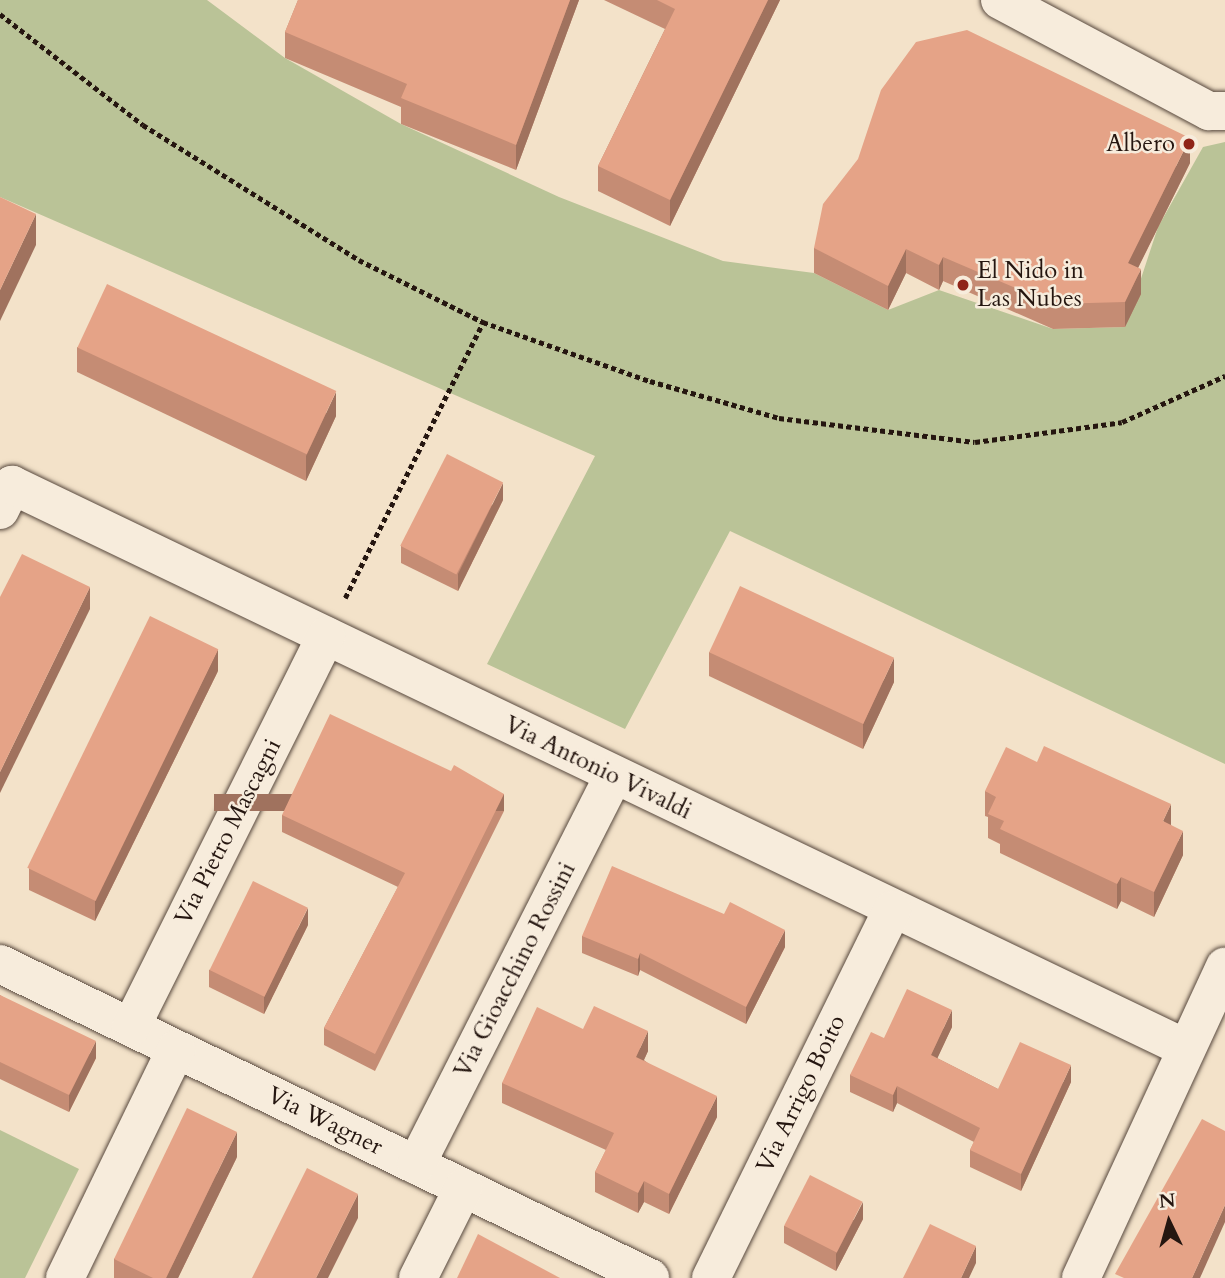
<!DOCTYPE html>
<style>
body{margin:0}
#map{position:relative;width:1225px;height:1278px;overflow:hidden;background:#f3e2c9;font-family:Cardo,serif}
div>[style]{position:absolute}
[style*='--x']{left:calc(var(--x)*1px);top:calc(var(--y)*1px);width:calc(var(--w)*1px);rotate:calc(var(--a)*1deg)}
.green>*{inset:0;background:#bac397}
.path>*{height:4.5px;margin-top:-2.25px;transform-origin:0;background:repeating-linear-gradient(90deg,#251610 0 5px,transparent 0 8.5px)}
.roads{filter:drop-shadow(0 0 2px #58493e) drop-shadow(0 0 2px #58493e)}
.minor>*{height:38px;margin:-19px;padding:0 19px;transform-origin:19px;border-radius:19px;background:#f7ecdc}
.wall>*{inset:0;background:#c58c74}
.shaded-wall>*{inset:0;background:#a0725e;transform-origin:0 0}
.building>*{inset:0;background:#e5a387;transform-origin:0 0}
.dots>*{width:19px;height:19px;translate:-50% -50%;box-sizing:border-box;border:4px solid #f7ecdc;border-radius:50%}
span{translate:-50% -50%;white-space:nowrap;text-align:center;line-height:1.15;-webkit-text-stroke:5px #f7ecdc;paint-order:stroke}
.poi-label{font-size:24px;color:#251610}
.right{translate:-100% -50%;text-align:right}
.left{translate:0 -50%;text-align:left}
.street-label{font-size:24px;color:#251610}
.north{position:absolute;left:1134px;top:1187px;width:70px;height:70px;-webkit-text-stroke:5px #f7ecdc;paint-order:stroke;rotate:355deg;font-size:19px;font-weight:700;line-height:28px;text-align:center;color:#251610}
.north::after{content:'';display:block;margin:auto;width:24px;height:32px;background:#251610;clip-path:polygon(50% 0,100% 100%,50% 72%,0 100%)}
</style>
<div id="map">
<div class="green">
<div style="clip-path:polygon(0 0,207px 0,285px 58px,401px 124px,559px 197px,723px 261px,814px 273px,888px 310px,939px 290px,1053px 329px,1125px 327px,1158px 227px,1203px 147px,1225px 142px,1225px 764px,730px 531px,625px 729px,487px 664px,595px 456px,0 197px)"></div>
<div style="clip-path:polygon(0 1130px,79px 1169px,25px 1278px,0 1278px)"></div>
</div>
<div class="path">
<div style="--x:0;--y:14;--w:181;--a:37.8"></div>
<div style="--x:143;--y:125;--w:255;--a:32"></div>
<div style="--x:359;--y:260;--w:139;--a:26.6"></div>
<div style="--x:483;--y:322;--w:177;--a:19.5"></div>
<div style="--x:650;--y:381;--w:134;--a:16"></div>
<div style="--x:779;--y:418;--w:197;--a:7"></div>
<div style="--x:975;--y:442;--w:148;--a:-7.7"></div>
<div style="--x:1122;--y:422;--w:113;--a:-24.1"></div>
<div style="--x:345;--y:598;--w:309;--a:-63.4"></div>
</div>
<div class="roads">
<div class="minor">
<div style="--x:1000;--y:0;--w:237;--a:28"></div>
<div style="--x:1209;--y:111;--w:16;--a:0"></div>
<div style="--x:0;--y:510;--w:28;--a:-64"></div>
<div style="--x:12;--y:485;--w:1301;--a:25.64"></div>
<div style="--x:0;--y:964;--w:722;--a:25.78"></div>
<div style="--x:131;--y:1027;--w:437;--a:-63.5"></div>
<div style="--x:416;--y:1165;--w:437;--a:-63.1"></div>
<div style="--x:65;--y:1278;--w:254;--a:-64.1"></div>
<div style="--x:418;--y:1278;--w:101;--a:-63.4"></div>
<div style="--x:711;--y:1278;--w:410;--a:-63.8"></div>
<div style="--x:1081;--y:1278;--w:343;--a:-65.2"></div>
</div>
</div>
<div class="wall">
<div style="clip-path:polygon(298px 0,579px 0,516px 170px,401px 124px,401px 107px,285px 58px,285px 32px)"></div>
<div style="clip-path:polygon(604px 0,780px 0,670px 226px,598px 191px,598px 166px,665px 29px)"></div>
<div style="clip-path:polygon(1190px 163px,1138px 268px,1141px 294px,1125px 327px,1053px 329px,943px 281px,939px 290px,906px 273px,888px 310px,814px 273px,814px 248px)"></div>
<div style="clip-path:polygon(77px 347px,336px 416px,306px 481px,77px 372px)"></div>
<div style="clip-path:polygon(503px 500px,458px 591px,401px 563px,401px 546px)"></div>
<div style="clip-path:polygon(709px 652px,894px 682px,863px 749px,709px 676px)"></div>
<div style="clip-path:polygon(218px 671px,95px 921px,29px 890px,29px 868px)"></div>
<div style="clip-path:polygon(451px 771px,504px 811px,375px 1071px,324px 1045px,324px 1028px,398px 887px,282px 832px,282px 815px)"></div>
<div style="clip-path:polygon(985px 791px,1171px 825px,1183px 855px,1154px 917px,1121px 901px,1117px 909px,1000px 853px,1000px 844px,988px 838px,988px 817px,985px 816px)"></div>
<div style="clip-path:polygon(308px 925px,264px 1014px,209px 987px,209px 970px)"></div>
<div style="clip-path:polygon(582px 936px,785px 947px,746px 1024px,640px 970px,638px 976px,582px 953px)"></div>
<div style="clip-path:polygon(0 995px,96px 1058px,69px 1112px,0 1079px)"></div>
<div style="clip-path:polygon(952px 1027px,937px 1058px,998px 1089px,1071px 1082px,1021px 1191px,970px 1167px,970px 1150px,974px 1142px,897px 1103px,893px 1112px,850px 1092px,850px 1075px,884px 1038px)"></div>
<div style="clip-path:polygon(583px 1029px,648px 1051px,644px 1060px,717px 1117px,669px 1214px,644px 1202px,638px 1213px,595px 1192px,595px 1172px,606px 1150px,502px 1103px,502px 1083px)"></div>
<div style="clip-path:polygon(237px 1157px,178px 1278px,114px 1278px,114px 1259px)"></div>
<div style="clip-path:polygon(863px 1219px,836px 1271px,784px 1243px,784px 1226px)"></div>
</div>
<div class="shaded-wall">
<div style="clip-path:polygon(570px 0,579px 0,516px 170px,516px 145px)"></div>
<div style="clip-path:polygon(768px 0,780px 0,670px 226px,670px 200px)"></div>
<div style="clip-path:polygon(1190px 138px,1190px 163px,1128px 288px,1128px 263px)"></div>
<div style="clip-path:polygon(36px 214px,36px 245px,0 321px,0 290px)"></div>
<div style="clip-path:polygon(906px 249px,906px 273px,888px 310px,888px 286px)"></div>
<div style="clip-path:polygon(943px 257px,943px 281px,939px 290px,939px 265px)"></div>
<div style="clip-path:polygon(1141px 269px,1141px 294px,1125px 327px,1125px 302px)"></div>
<div style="clip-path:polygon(336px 392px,336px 416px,306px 481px,306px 456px)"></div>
<div style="clip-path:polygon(503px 483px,503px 500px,458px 591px,458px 574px)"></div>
<div style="clip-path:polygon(90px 587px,90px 609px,0 793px,0 772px)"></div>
<div style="clip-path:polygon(218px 649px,218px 671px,95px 921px,95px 900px)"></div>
<div style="clip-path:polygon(894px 658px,894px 682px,863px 749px,863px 724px)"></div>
<div style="left:504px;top:794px;width:17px;height:290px;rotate:90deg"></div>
<div style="clip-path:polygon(1171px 804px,1171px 829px,1163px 821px)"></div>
<div style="clip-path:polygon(1183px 831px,1183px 855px,1154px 917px,1154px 892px)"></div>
<div style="clip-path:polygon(1121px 877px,1121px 901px,1117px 909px,1117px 884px)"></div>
<div style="clip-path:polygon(308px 908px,308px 925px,264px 1014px,264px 997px)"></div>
<div style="clip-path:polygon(785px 930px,785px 947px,746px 1024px,746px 1007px)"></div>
<div style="clip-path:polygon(640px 953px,640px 970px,638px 976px,638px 959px)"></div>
<div style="clip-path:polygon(952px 1010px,952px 1027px,931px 1072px,931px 1055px)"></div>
<div style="clip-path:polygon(648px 1031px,648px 1051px,636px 1077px,636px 1057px)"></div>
<div style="clip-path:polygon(96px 1041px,96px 1058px,69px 1112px,69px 1095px)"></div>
<div style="clip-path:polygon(1071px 1065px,1071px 1082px,1021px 1191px,1021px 1174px)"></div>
<div style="clip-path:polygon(897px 1086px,897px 1103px,893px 1112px,893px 1095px)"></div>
<div style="clip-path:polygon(717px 1096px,717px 1117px,669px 1214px,669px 1194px)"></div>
<div style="clip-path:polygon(237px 1132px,237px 1157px,178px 1278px,166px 1278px)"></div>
<div style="clip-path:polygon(644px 1181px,644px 1202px,638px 1213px,638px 1193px)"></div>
<div style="clip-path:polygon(358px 1194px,358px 1218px,328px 1278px,316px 1278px)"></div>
<div style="clip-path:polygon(863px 1202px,863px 1219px,836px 1271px,836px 1254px)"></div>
<div style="clip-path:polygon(1225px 1205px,1225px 1222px,1200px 1278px,1192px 1278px)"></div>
<div style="clip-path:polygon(976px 1246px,976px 1263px,969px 1278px,961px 1278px)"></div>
</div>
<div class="building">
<div style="clip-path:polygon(298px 0,570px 0,516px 145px,401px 98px,407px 84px,285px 32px)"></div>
<div style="clip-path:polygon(657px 0,768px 0,670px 200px,598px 166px,675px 9px)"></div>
<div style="clip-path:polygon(967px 30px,1190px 138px,1128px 263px,1141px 269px,1125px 302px,1053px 304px,943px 257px,939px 265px,906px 249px,888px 286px,814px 248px,823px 204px,858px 159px,881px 90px,916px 42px)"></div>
<div style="clip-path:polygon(0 197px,36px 214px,0 290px)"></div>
<div style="left:107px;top:284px;width:253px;height:70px;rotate:25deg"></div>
<div style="left:447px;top:454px;width:63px;height:103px;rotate:27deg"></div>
<div style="clip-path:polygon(22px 554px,90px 587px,0 772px,0 597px)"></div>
<div style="left:740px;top:586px;width:170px;height:73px;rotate:25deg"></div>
<div style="left:150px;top:616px;width:76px;height:280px;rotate:26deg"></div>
<div style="clip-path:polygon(330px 714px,451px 771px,454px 765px,504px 794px,375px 1054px,324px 1028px,405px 873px,282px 815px)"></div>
<div style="clip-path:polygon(1044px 746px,1171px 804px,1163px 821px,1183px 831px,1154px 892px,1121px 877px,1117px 884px,1000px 829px,1004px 821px,988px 814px,996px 797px,985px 791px,1006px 747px,1037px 762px)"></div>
<div style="clip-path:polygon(612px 866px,724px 914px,730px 902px,785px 930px,746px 1007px,640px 953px,638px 959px,582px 936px)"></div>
<div style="left:253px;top:881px;width:61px;height:99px;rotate:26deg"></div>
<div style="clip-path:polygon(907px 989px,952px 1010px,931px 1055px,998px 1089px,1020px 1042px,1071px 1065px,1021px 1174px,970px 1150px,980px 1128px,897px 1086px,893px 1095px,850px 1075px,871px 1032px,884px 1038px)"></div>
<div style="clip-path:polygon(0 995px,96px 1041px,69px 1095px,0 1062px)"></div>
<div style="clip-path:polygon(594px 1006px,648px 1031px,636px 1057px,717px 1096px,669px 1194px,644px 1181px,638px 1193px,595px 1172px,614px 1133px,502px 1083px,537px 1007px,583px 1029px)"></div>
<div style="clip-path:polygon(187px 1108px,237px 1132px,166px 1278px,153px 1278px,114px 1259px)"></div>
<div style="clip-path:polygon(1202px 1119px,1225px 1131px,1225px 1205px,1192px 1278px,1124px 1278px,1115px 1274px)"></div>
<div style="clip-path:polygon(307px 1168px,358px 1194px,316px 1278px,252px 1278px)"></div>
<div style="left:810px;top:1175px;width:59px;height:57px;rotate:27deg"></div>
<div style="clip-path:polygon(930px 1224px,976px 1246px,961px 1278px,903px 1278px)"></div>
<div style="clip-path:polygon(478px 1234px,560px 1278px,457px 1278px)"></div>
</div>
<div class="dots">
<div style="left:1189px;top:144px;background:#8f2418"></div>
<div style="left:963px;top:285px;background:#8f2418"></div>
</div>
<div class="poi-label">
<span class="right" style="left:1175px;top:144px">Albero</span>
<span class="left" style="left:977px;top:285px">El Nido in<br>Las Nubes</span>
</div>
<div class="street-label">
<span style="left:598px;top:768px;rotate:26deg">Via Antonio Vivaldi</span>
<span style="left:228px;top:832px;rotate:-63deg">Via Pietro Mascagni</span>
<span style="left:515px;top:970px;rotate:-63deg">Via Gioacchino Rossini</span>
<span style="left:801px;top:1094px;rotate:-64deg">Via Arrigo Boito</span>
<span style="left:325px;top:1121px;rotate:26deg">Via Wagner</span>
</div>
<div class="north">N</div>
</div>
